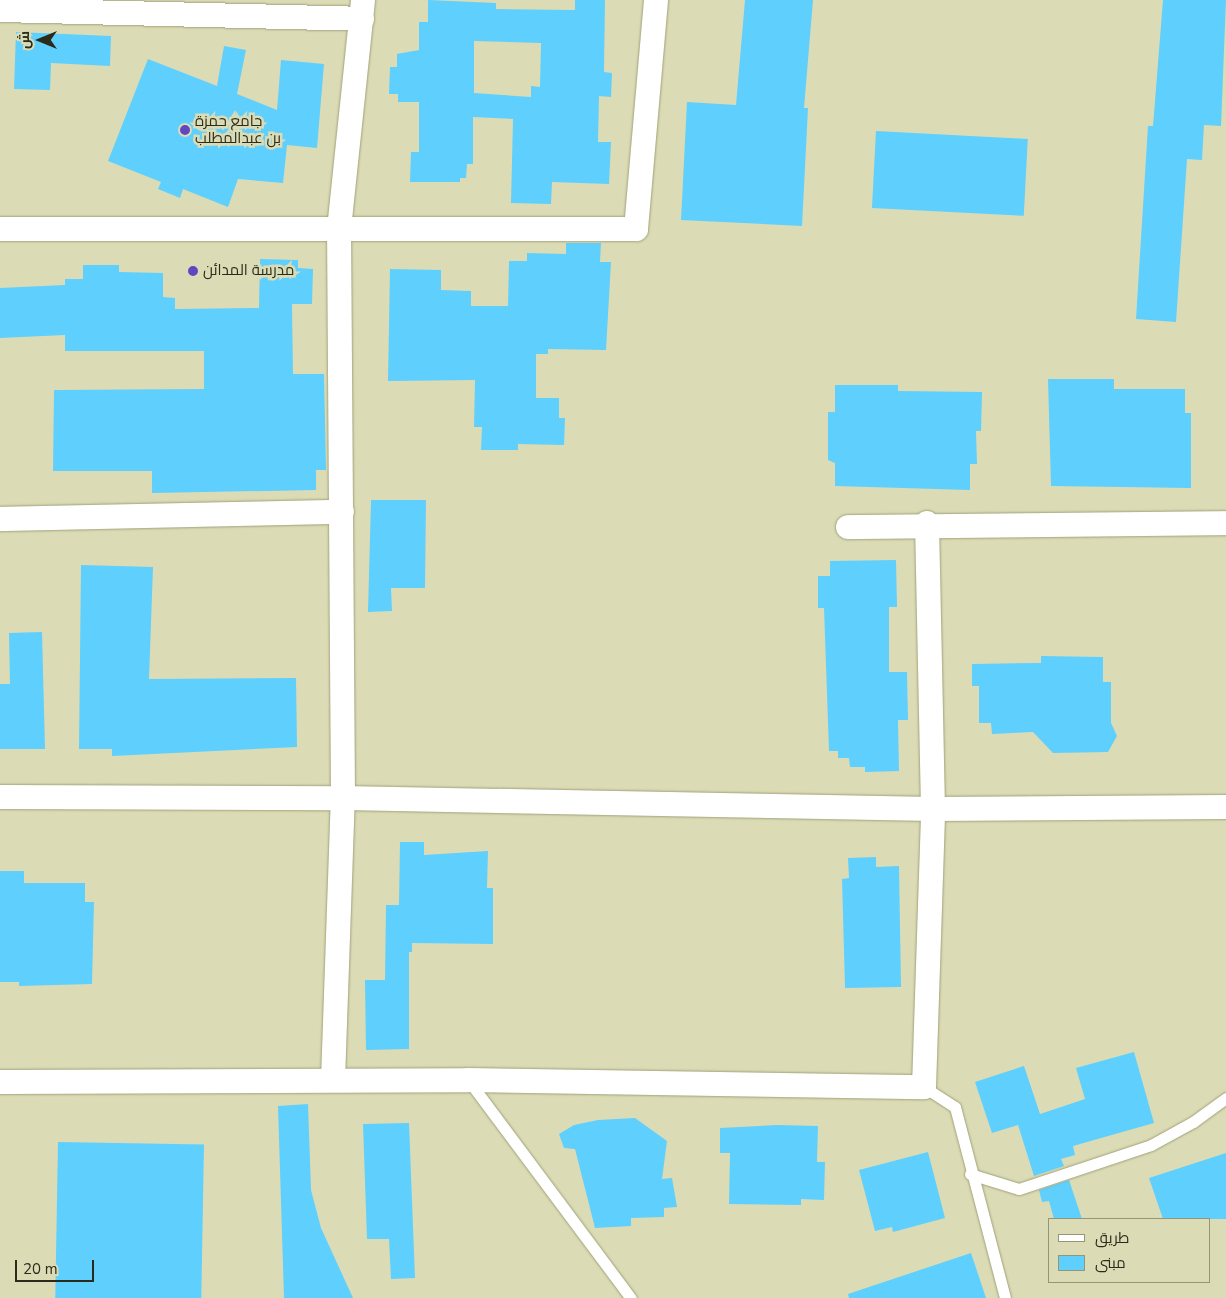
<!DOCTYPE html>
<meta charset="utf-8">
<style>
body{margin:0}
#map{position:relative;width:1226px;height:1298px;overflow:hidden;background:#dbdcb5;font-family:"Nunito Sans",Cairo,sans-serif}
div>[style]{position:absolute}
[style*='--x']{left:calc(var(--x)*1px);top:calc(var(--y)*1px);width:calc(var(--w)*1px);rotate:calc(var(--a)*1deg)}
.building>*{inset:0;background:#5fcffd;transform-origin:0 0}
.roads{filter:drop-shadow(0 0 1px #a1a17b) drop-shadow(0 0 1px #a1a17b)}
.service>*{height:11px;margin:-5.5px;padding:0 5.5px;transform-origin:5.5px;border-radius:5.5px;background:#fff}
.minor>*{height:24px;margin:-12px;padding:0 12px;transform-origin:12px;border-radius:12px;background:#fff}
.dots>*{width:14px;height:14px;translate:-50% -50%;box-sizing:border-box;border:2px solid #dbdcb5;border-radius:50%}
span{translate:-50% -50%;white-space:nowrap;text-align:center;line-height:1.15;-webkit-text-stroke:5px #dbdcb5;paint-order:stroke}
.poi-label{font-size:15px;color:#2b2b1c}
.left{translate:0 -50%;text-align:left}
.legend{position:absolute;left:1048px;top:1218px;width:162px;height:65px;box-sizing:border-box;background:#dbdcb5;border:1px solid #959578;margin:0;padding:6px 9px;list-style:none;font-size:15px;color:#2b2b1c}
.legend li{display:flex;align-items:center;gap:10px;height:25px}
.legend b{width:25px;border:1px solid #959578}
.north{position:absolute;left:15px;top:15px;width:50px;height:50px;-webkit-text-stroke:4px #dbdcb5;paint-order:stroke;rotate:270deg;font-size:14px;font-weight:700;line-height:20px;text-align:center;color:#2b2b1c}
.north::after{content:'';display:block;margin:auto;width:18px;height:22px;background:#2b2b1c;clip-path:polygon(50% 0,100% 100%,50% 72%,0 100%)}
.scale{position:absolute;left:15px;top:1260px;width:79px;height:22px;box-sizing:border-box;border:2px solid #2b2b1c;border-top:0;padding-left:6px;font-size:15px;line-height:18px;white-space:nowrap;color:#2b2b1c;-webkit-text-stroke:4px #dbdcb5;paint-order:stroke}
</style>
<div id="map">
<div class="building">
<div style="clip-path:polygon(evenodd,428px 0,496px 3px,496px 9px,575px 10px,575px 0,605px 0,604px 72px,612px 73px,611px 97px,599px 96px,598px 142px,611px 142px,609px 184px,552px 182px,551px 204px,511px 203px,513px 119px,473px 117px,473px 164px,467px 164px,466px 178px,460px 178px,460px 182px,410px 182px,411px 152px,419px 152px,419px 102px,398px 102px,398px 94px,389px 94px,390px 67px,397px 67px,397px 54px,419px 50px,419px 22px,428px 22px,428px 0,474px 41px,541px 43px,540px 87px,531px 86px,531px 97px,474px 93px,474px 41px)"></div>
<div style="clip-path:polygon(745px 0,813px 0,804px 108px,808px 108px,802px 226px,681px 220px,687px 102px,736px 105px)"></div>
<div style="clip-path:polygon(1163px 0,1226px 0,1221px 126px,1204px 125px,1202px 160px,1187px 159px,1176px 322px,1136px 319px,1148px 126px,1153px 126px)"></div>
<div style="clip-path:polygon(16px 32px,111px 36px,110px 66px,51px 63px,50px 90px,14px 89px)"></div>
<div style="clip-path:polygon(224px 46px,246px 50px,237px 94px,277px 110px,281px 60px,324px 64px,317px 148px,287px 145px,283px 183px,238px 179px,228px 207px,183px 189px,180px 198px,158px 189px,161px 182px,108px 161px,148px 59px,217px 86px)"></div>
<div style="left:876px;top:131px;width:152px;height:77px;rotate:3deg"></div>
<div style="clip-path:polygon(566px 243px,601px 243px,600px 262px,611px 262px,606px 350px,548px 349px,548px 354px,536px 354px,536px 398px,559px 398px,559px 418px,565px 418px,564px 445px,518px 444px,518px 450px,481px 450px,482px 427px,474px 427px,475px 380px,388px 381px,390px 269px,441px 270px,441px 290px,471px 291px,471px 306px,508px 306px,509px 261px,527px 261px,527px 253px,566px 254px)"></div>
<div style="clip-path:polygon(260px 259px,298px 260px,298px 268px,313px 269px,312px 304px,292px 304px,293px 374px,324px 374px,326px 470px,316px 470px,316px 490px,152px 493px,152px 471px,53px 471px,54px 390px,204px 389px,204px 351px,65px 351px,65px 335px,0 338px,0 288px,65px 285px,65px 279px,83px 279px,83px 265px,119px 265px,119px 272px,163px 273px,163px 297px,175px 298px,175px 309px,259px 308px)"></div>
<div style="clip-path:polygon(1048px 379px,1114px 379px,1114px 389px,1185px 389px,1185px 413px,1191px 413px,1191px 488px,1051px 486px)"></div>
<div style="clip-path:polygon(835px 385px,898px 385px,898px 391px,982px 392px,981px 431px,976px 431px,977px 464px,970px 464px,970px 490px,835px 486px,835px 463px,828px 460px,828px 412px,835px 412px)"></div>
<div style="clip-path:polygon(371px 500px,426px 500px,425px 588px,391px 588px,392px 611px,368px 612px)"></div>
<div style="clip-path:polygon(896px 560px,897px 607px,889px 607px,889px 672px,907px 672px,908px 720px,898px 720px,899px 771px,865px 772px,865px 767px,850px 767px,849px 758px,838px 758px,838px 751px,829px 751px,824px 608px,818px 608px,818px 576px,830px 576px,830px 561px)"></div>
<div style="clip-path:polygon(81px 565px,153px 567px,149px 679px,296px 678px,297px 747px,112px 756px,112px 749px,79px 749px)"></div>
<div style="clip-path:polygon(42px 632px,45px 749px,0 749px,0 684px,10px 684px,9px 633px)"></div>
<div style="clip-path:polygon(1041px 656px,1103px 657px,1103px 682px,1111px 682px,1111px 723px,1117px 736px,1108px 752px,1053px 753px,1033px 732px,992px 734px,991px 723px,979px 723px,979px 686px,972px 686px,972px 664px,1041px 663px)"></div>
<div style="clip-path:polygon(400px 842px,424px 842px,424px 855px,488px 851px,487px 888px,493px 888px,493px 944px,412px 943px,412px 952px,409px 952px,409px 1049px,366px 1050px,365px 980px,385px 980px,386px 905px,399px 905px)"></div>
<div style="clip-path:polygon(876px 857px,876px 867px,899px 866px,901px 987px,845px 988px,842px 879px,849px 878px,848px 858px)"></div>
<div style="clip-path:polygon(0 871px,24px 871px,24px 883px,85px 883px,85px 902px,94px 902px,92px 984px,19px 986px,19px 982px,0 982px)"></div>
<div style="clip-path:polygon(1134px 1052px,1154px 1123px,1073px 1146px,1075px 1155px,1061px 1159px,1064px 1166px,1034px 1176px,1018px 1125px,992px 1133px,975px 1082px,1024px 1066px,1040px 1114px,1085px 1099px,1076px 1068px)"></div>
<div style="clip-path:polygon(308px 1104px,311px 1190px,321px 1228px,353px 1298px,284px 1298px,278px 1106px)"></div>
<div style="clip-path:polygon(635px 1118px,667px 1141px,662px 1179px,672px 1178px,677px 1207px,664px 1208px,664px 1217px,631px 1218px,631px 1226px,595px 1228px,575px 1149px,564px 1148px,559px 1134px,574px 1125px,598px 1120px)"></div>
<div style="clip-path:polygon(409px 1123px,415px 1278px,391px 1279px,389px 1239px,367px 1239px,363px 1124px)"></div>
<div style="clip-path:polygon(777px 1125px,818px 1126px,817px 1162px,825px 1162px,824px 1200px,801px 1199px,801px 1205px,729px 1204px,730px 1153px,720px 1153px,720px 1128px)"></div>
<div style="left:58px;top:1142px;width:146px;height:156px;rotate:1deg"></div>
<div style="clip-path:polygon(928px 1152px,945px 1218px,893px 1232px,892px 1227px,875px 1231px,859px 1170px)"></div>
<div style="clip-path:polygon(1226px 1153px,1226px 1219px,1163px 1219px,1149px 1178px)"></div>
<div style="clip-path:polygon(1069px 1180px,1082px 1219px,1054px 1219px,1049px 1201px,1042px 1202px,1039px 1190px)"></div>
<div style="clip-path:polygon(971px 1253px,986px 1298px,849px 1298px,848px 1294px)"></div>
</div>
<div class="roads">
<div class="service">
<div style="--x:469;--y:1081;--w:271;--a:53.3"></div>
<div style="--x:924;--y:1087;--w:37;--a:33"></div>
<div style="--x:955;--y:1107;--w:197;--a:75.3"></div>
<div style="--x:970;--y:1174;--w:51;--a:17"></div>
<div style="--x:1019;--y:1189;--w:139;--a:-18.4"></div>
<div style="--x:1151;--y:1145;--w:48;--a:-28.7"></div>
<div style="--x:1193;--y:1122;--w:41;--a:-36"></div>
</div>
<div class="minor">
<div style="--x:0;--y:10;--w:362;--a:1.4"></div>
<div style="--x:0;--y:229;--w:636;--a:0"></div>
<div style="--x:636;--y:229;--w:230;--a:-85"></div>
<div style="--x:0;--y:519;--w:342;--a:-1.2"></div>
<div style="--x:848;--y:527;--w:378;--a:-0.6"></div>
<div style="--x:0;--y:797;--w:343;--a:0.2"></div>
<div style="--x:343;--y:798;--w:590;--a:1.07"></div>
<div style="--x:933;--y:809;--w:293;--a:-0.4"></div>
<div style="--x:333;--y:1080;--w:282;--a:-88"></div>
<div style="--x:343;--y:798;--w:569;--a:-90.4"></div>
<div style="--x:339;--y:229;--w:230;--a:-84"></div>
<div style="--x:0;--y:1082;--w:468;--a:-0.2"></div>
<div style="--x:468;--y:1080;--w:456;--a:0.9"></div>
<div style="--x:924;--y:1087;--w:278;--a:-88.1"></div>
<div style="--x:933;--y:809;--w:286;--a:-91.2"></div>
</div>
</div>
<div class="dots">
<div style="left:185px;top:130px;background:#6147bf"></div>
<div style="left:193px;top:271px;background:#6147bf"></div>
</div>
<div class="poi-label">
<span class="left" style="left:195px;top:130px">جامع حمزة<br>بن عبدالمطلب</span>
<span class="left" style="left:203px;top:271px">مدرسة المدائن</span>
</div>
<ul class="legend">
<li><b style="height:6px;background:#fff"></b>طريق</li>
<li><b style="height:14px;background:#5fcffd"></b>مبنى</li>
</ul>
<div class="north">ش</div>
<div class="scale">20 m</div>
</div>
